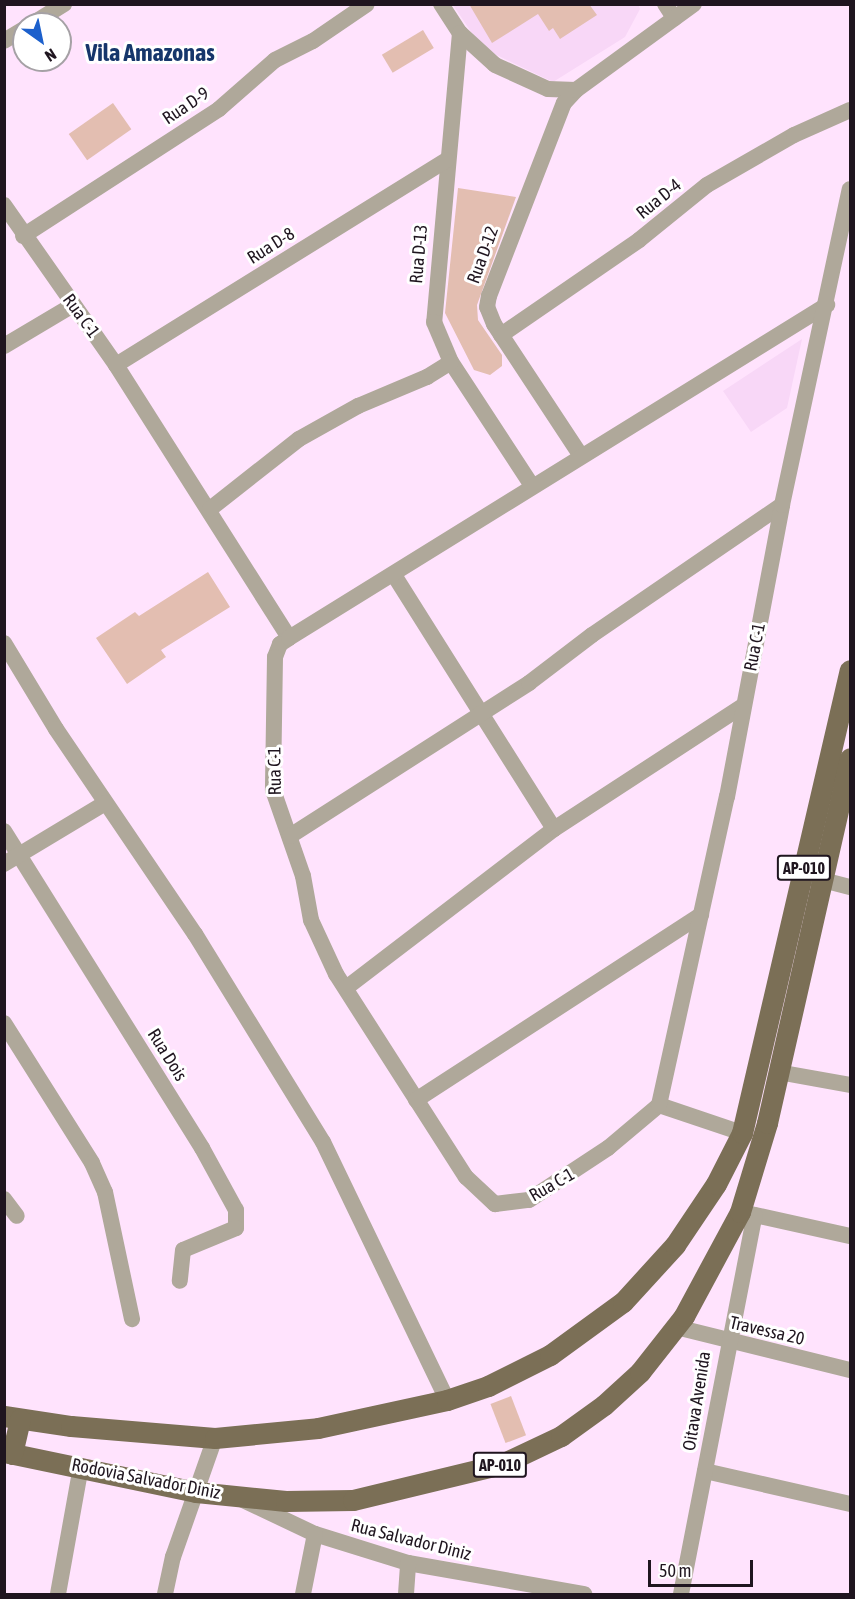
<!DOCTYPE html>
<style>
body{margin:0}
#map{position:relative;width:855px;height:1599px;overflow:hidden;background:#ffe3fd;font-family:"Asap Condensed",sans-serif}
div>[style]{position:absolute}
[style*='--x']{left:calc(var(--x)*1px);top:calc(var(--y)*1px);width:calc(var(--w)*1px);rotate:calc(var(--a)*1deg)}
.built>*{inset:0;background:#f8d7f7}
.building>*{inset:0;background:#e3beb1;transform-origin:0 0}
.minor>*{height:16px;margin:-8px;padding:0 8px;transform-origin:8px;border-radius:8px;background:#afa89a}
.major>*{height:21px;margin:-10.5px;padding:0 10.5px;transform-origin:10.5px;border-radius:10.5px;background:#7b6f56}
span{translate:-50% -50%;white-space:nowrap;text-align:center;line-height:1.15;-webkit-text-stroke:6px #fff;paint-order:stroke}
.shield-label span{padding:2px 4px;background:#fff;border:2px solid;border-radius:4px;-webkit-text-stroke-width:0}
.shield-label{font-size:16px;color:#1f151f;font-weight:700}
.street-label{font-size:18px;color:#1f151f}
.district-label{font-size:24px;color:#16366b;font-weight:700}
.frame{position:absolute;inset:0;border:6px solid #1f151f;pointer-events:none}
.north{position:absolute;left:12px;top:12px;width:60px;height:60px;box-sizing:border-box;background:#fff;border:2px solid #a5a1a5;border-radius:50%;rotate:147deg;font-size:16px;font-weight:700;line-height:24px;text-align:center;color:#1f151f}
.north::after{content:'';display:block;margin:auto;width:21px;height:27px;background:#1c60cc;clip-path:polygon(50% 0,100% 100%,50% 72%,0 100%)}
.scale{position:absolute;left:648px;top:1560px;width:105px;height:27px;box-sizing:border-box;border:3px solid #1f151f;border-top:0;padding-left:8px;font-size:18px;line-height:21px;white-space:nowrap;color:#1f151f;-webkit-text-stroke:4px #fff;paint-order:stroke}
</style>
<div id="map">
<div class="built">
<div style="clip-path:polygon(638px 4px,640px 9px,625px 37px,553px 82px,482px 48px,453px 5px)"></div>
<div style="clip-path:polygon(802px 339px,787px 408px,751px 432px,723px 391px)"></div>
</div>
<div class="building">
<div style="clip-path:polygon(469px 4px,589px 4px,597px 15px,560px 39px,553px 28px,549px 31px,538px 14px,492px 43px)"></div>
<div style="left:423px;top:30px;width:21px;height:48px;rotate:59deg"></div>
<div style="left:113px;top:103px;width:32px;height:54px;rotate:55deg"></div>
<div style="clip-path:polygon(458px 188px,516px 197px,477px 305px,478px 320px,502px 355px,502px 366px,490px 375px,474px 370px,445px 313px)"></div>
<div style="clip-path:polygon(208px 572px,230px 607px,161px 650px,166px 657px,127px 684px,96px 638px,135px 612px,139px 616px)"></div>
<div style="left:511px;top:1396px;width:42px;height:22px;rotate:69deg"></div>
</div>
<div class="minor">
<div style="--x:441;--y:4;--w:35;--a:57"></div>
<div style="--x:460;--y:33;--w:290;--a:95.1"></div>
<div style="--x:434;--y:322;--w:43;--a:67"></div>
<div style="--x:451;--y:362;--w:148;--a:56.8"></div>
<div style="--x:665;--y:4;--w:17;--a:57"></div>
<div style="--x:32;--y:24;--w:38;--a:-32"></div>
<div style="--x:460;--y:33;--w:47;--a:42.4"></div>
<div style="--x:495;--y:65;--w:58;--a:24.4"></div>
<div style="--x:548;--y:89;--w:28;--a:2"></div>
<div style="--x:4;--y:41;--w:23;--a:-31"></div>
<div style="--x:4;--y:205;--w:195;--a:55"></div>
<div style="--x:116;--y:365;--w:323;--a:57.6"></div>
<div style="--x:289;--y:638;--w:11;--a:146"></div>
<div style="--x:280;--y:644;--w:14;--a:111"></div>
<div style="--x:275;--y:657;--w:133;--a:90.9"></div>
<div style="--x:273;--y:790;--w:91;--a:70.8"></div>
<div style="--x:303;--y:876;--w:45;--a:79.7"></div>
<div style="--x:311;--y:920;--w:60;--a:65.2"></div>
<div style="--x:336;--y:974;--w:241;--a:57.4"></div>
<div style="--x:466;--y:1177;--w:40;--a:43"></div>
<div style="--x:495;--y:1204;--w:34;--a:-7"></div>
<div style="--x:529;--y:1200;--w:95;--a:-33.4"></div>
<div style="--x:608;--y:1148;--w:67;--a:-40.1"></div>
<div style="--x:23;--y:236;--w:234;--a:-32.9"></div>
<div style="--x:219;--y:109;--w:74;--a:-41.2"></div>
<div style="--x:275;--y:60;--w:42;--a:-26.6"></div>
<div style="--x:313;--y:41;--w:65;--a:-34.4"></div>
<div style="--x:501;--y:335;--w:168;--a:-34.5"></div>
<div style="--x:639;--y:240;--w:87;--a:-39"></div>
<div style="--x:707;--y:185;--w:100;--a:-29.9"></div>
<div style="--x:794;--y:135;--w:61;--a:-24.1"></div>
<div style="--x:4;--y:346;--w:80;--a:-30.7"></div>
<div style="--x:116;--y:365;--w:389;--a:-31.8"></div>
<div style="--x:581;--y:456;--w:158;--a:-123.4"></div>
<div style="--x:494;--y:324;--w:18;--a:-112"></div>
<div style="--x:487;--y:307;--w:11;--a:-80"></div>
<div style="--x:489;--y:296;--w:207;--a:-68.8"></div>
<div style="--x:564;--y:103;--w:18;--a:-47"></div>
<div style="--x:576;--y:90;--w:146;--a:-36.1"></div>
<div style="--x:210;--y:509;--w:113;--a:-38.2"></div>
<div style="--x:299;--y:439;--w:68;--a:-29.2"></div>
<div style="--x:358;--y:406;--w:75;--a:-22.8"></div>
<div style="--x:427;--y:377;--w:28;--a:-32"></div>
<div style="--x:394;--y:575;--w:300;--a:57.8"></div>
<div style="--x:289;--y:638;--w:633;--a:-31.76"></div>
<div style="--x:4;--y:643;--w:100;--a:58.8"></div>
<div style="--x:56;--y:729;--w:248;--a:55.9"></div>
<div style="--x:195;--y:934;--w:244;--a:58.4"></div>
<div style="--x:323;--y:1142;--w:286;--a:64.3"></div>
<div style="--x:4;--y:831;--w:374;--a:58"></div>
<div style="--x:202;--y:1148;--w:71;--a:61.3"></div>
<div style="--x:236;--y:1210;--w:18;--a:90"></div>
<div style="--x:236;--y:1228;--w:57;--a:157.5"></div>
<div style="--x:183;--y:1250;--w:31;--a:96"></div>
<div style="--x:290;--y:836;--w:284;--a:-32.6"></div>
<div style="--x:529;--y:683;--w:79;--a:-37.3"></div>
<div style="--x:592;--y:635;--w:230;--a:-34.4"></div>
<div style="--x:4;--y:864;--w:118;--a:-31.1"></div>
<div style="--x:811;--y:877;--w:40;--a:14.4"></div>
<div style="--x:346;--y:988;--w:262;--a:-37.4"></div>
<div style="--x:554;--y:829;--w:225;--a:-33.1"></div>
<div style="--x:4;--y:1023;--w:165;--a:57.8"></div>
<div style="--x:92;--y:1163;--w:32;--a:66"></div>
<div style="--x:105;--y:1192;--w:130;--a:78"></div>
<div style="--x:778;--y:1072;--w:73;--a:10.2"></div>
<div style="--x:416;--y:1100;--w:340;--a:-33"></div>
<div style="--x:742;--y:1133;--w:88;--a:-161.4"></div>
<div style="--x:659;--y:1105;--w:315;--a:-77.6"></div>
<div style="--x:727;--y:797;--w:297;--a:-79.3"></div>
<div style="--x:782;--y:505;--w:323;--a:-77.9"></div>
<div style="--x:4;--y:1199;--w:21;--a:53"></div>
<div style="--x:746;--y:1213;--w:107;--a:12.5"></div>
<div style="--x:676;--y:1327;--w:179;--a:13.9"></div>
<div style="--x:705;--y:1471;--w:149;--a:12.8"></div>
<div style="--x:243;--y:1500;--w:80;--a:25.3"></div>
<div style="--x:315;--y:1534;--w:97;--a:17.3"></div>
<div style="--x:408;--y:1563;--w:179;--a:10"></div>
<div style="--x:58;--y:1594;--w:130;--a:-79.8"></div>
<div style="--x:165;--y:1594;--w:38;--a:-78"></div>
<div style="--x:173;--y:1557;--w:126;--a:-70.6"></div>
<div style="--x:303;--y:1594;--w:61;--a:-78.7"></div>
<div style="--x:406;--y:1594;--w:31;--a:-86"></div>
<div style="--x:681;--y:1594;--w:386;--a:-79"></div>
</div>
<div class="major">
<div style="--x:4;--y:1416;--w:68;--a:8.5"></div>
<div style="--x:71;--y:1426;--w:144;--a:4.8"></div>
<div style="--x:215;--y:1438;--w:103;--a:-5.5"></div>
<div style="--x:318;--y:1428;--w:132;--a:-12.2"></div>
<div style="--x:447;--y:1400;--w:43;--a:-18.9"></div>
<div style="--x:488;--y:1386;--w:69;--a:-26.6"></div>
<div style="--x:550;--y:1355;--w:90;--a:-36"></div>
<div style="--x:623;--y:1302;--w:77;--a:-47.6"></div>
<div style="--x:675;--y:1245;--w:73;--a:-56.1"></div>
<div style="--x:716;--y:1184;--w:57;--a:-63"></div>
<div style="--x:742;--y:1133;--w:475;--a:-76.9"></div>
<div style="--x:4;--y:1452;--w:196;--a:11.8"></div>
<div style="--x:196;--y:1492;--w:90;--a:5.7"></div>
<div style="--x:286;--y:1501;--w:67;--a:-0.9"></div>
<div style="--x:353;--y:1500;--w:153;--a:-13.6"></div>
<div style="--x:502;--y:1464;--w:65;--a:-25.4"></div>
<div style="--x:561;--y:1436;--w:53;--a:-35.8"></div>
<div style="--x:604;--y:1405;--w:49;--a:-42.5"></div>
<div style="--x:640;--y:1372;--w:71;--a:-51.8"></div>
<div style="--x:684;--y:1316;--w:118;--a:-61.7"></div>
<div style="--x:740;--y:1212;--w:93;--a:-73.1"></div>
<div style="--x:767;--y:1123;--w:374;--a:-77.2"></div>
<div style="--x:12;--y:1454;--w:36;--a:-77"></div>
</div>
<div class="shield-label">
<span style="left:804px;top:868px">AP-010</span>
<span style="left:500px;top:1465px">AP-010</span>
</div>
<div class="street-label">
<span style="left:186px;top:106px;rotate:-34deg">Rua D-9</span>
<span style="left:659px;top:199px;rotate:-39deg">Rua D-4</span>
<span style="left:271px;top:246px;rotate:-32deg">Rua D-8</span>
<span style="left:419px;top:254px;rotate:-85deg">Rua D-13</span>
<span style="left:483px;top:255px;rotate:-70deg">Rua D-12</span>
<span style="left:81px;top:316px;rotate:54deg">Rua C-1</span>
<span style="left:755px;top:647px;rotate:-79deg">Rua C-1</span>
<span style="left:275px;top:771px;rotate:-91deg">Rua C-1</span>
<span style="left:167px;top:1055px;rotate:58deg">Rua Dois</span>
<span style="left:552px;top:1185px;rotate:-30deg">Rua C-1</span>
<span style="left:767px;top:1331px;rotate:13deg">Travessa 20</span>
<span style="left:697px;top:1401px;rotate:-81deg">Oitava Avenida</span>
<span style="left:146px;top:1479px;rotate:11deg">Rodovia Salvador Diniz</span>
<span style="left:411px;top:1540px;rotate:14deg">Rua Salvador Diniz</span>
</div>
<div class="district-label">
<span style="left:150px;top:53px">Vila Amazonas</span>
</div>
<div class="frame"></div>
<div class="north">N</div>
<div class="scale">50 m</div>
</div>
